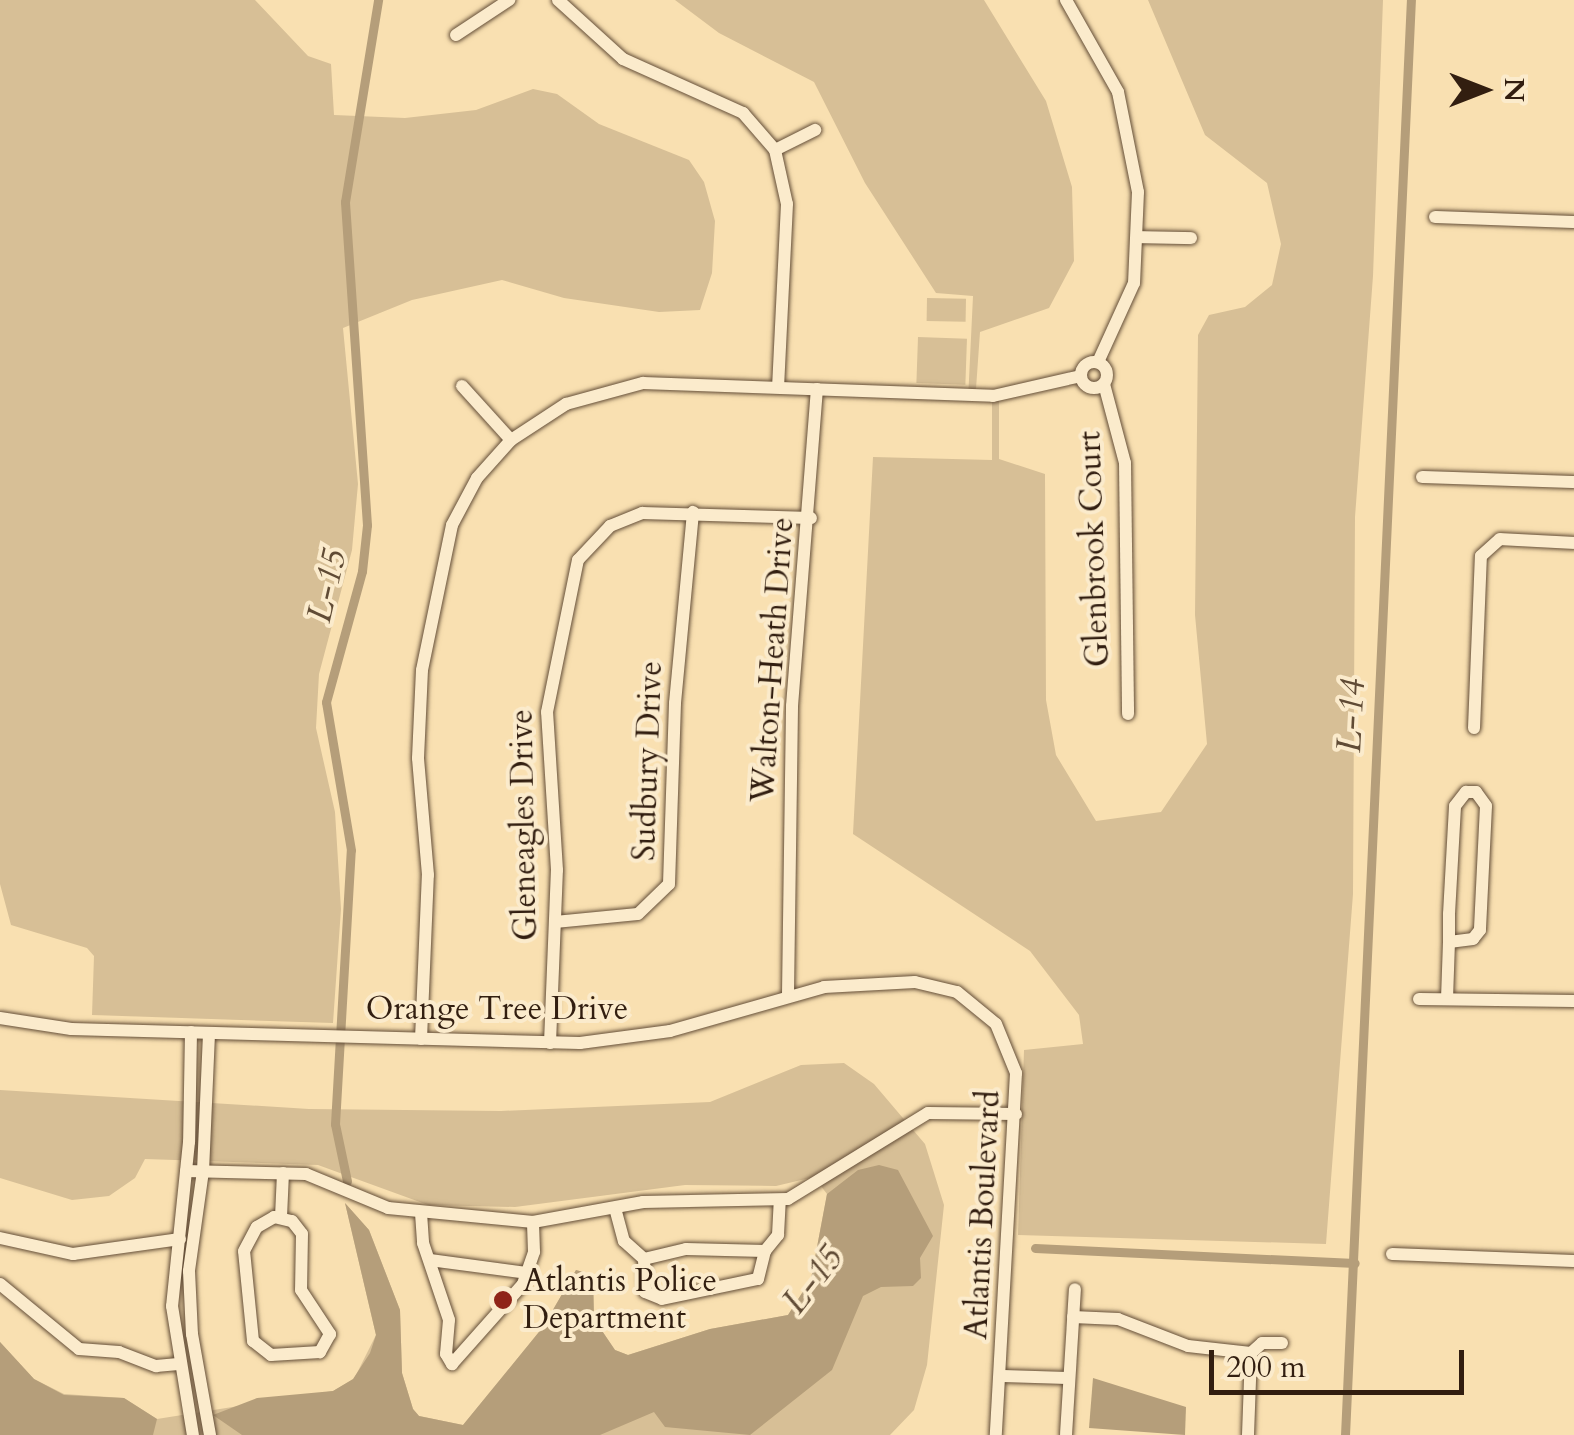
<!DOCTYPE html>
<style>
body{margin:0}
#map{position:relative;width:1574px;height:1435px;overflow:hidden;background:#f9e0b1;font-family:Cardo,serif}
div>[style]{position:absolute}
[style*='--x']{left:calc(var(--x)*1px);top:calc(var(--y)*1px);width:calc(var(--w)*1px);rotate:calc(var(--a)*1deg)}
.green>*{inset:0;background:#d7bf96;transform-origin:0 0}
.water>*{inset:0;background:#b59e7a}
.canal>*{height:9px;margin:-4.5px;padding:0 4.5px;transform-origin:4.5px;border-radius:4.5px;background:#b59e7a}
.roads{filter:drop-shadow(0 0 2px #644e38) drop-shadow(0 0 2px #644e38)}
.minor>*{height:12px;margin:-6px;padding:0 6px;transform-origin:6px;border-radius:6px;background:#fbebcc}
.minor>.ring{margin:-6px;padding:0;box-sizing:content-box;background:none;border:12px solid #fbebcc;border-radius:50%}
.dots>*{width:28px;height:28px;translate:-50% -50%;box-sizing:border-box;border:5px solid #fbebcc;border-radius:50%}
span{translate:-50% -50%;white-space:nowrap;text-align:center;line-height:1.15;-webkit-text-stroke:8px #fbebcc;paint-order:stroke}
.street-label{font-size:32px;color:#321e10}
.poi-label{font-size:32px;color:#321e10}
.left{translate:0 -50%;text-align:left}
.water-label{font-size:35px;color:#604b35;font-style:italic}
.north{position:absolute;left:1434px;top:40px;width:100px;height:100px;-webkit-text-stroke:8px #fbebcc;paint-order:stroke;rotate:90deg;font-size:28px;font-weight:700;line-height:40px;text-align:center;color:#321e10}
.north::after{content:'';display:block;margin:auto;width:35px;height:45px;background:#321e10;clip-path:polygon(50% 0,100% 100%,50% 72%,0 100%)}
.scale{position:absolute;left:1209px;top:1350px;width:255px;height:45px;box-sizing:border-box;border:5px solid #321e10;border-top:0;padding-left:12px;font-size:30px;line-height:35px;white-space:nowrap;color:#321e10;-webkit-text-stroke:8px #fbebcc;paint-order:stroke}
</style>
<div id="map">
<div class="green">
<div style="clip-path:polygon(0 0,255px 0,308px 56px,331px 64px,334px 115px,405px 118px,476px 110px,533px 89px,557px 94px,599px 124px,689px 160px,704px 182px,715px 221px,712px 273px,700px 310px,659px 312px,564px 298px,502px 280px,412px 300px,343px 328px,358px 484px,352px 550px,319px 674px,316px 728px,335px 812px,341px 909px,333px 1023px,92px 1015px,94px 956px,87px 948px,11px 925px,0 884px)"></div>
<div style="clip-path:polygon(675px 0,984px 0,1046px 101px,1072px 187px,1074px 261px,1049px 308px,980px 332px,976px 389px,999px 391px,999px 459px,1045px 474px,1046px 700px,1056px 755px,1096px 821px,1161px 812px,1207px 744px,1195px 615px,1198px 335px,1209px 315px,1245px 307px,1272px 285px,1281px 244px,1267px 183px,1205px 135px,1148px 0,1383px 0,1373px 276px,1355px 517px,1353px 894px,1326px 1244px,1018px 1235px,1024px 1050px,1083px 1044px,1079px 1015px,1030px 951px,853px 834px,873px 457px,992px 460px,992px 402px,968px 400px,973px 296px,936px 293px,865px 183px,814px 82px,719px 33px)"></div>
<div style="left:927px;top:298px;width:39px;height:23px;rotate:1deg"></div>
<div style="left:918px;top:337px;width:49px;height:46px;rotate:2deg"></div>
<div style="clip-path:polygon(844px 1063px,874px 1084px,925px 1144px,944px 1205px,927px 1365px,914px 1410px,890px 1435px,0 1435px,0 1342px,34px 1379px,64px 1394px,124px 1398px,157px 1419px,333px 1391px,354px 1379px,376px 1335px,345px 1203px,369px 1230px,400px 1310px,402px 1373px,413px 1409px,419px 1416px,463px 1425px,543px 1327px,576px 1270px,593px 1275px,594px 1319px,615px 1350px,628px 1355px,710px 1329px,788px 1315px,811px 1279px,827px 1194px,814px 1177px,776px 1186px,685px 1185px,515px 1207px,428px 1205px,318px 1165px,145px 1159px,135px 1178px,109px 1196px,72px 1200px,0 1178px,0 1090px,309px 1109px,501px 1111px,710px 1102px,801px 1065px)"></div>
</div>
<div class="water">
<div style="clip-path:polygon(879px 1165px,898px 1170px,933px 1236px,920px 1258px,921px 1278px,913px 1286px,881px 1287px,863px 1296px,832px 1370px,750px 1435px,665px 1427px,654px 1412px,600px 1435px,242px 1435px,213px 1415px,257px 1398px,333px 1391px,353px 1379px,370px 1353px,376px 1335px,345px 1203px,369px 1230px,400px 1310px,402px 1373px,413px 1409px,419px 1416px,463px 1425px,543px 1327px,576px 1270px,593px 1275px,594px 1319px,615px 1350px,628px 1355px,710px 1329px,788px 1315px,811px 1279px,827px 1194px,858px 1170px)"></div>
<div style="clip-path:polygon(0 1342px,34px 1379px,64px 1395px,124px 1398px,157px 1419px,153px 1435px,0 1435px)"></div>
<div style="clip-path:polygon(1093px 1378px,1186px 1407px,1185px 1435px,1089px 1428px)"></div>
</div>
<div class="canal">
<div style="--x:347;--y:1181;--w:58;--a:-101.9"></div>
<div style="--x:335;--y:1124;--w:274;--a:-86.7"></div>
<div style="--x:351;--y:850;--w:150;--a:-99.6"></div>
<div style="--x:326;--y:702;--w:136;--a:-74.6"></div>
<div style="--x:362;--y:571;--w:46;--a:-83.8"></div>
<div style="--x:367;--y:525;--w:324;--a:-93.9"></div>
<div style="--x:345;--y:202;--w:205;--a:-80.7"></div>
<div style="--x:1035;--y:1248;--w:320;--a:2.7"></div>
<div style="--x:1345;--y:1435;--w:1437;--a:-87.37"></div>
</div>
<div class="roads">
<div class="minor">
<div style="--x:558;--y:0;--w:88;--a:42.2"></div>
<div style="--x:623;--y:59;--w:132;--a:24.2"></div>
<div style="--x:743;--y:113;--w:49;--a:49.1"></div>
<div style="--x:775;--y:150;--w:55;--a:77.5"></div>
<div style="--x:787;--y:204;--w:183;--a:92.8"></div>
<div style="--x:1066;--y:0;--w:106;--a:60.5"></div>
<div style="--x:1118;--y:92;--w:102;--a:78.7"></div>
<div style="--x:1138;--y:192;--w:91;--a:92.5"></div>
<div style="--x:1134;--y:283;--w:87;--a:114.5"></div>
<div style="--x:456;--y:35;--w:64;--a:-33.4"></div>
<div style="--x:775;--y:150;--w:45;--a:-26.6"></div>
<div style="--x:1435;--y:217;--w:139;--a:2.1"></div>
<div style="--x:1138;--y:237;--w:53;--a:1.1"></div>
<div class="ring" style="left:1081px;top:362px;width:14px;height:14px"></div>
<div style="--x:1104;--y:384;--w:82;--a:75.1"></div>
<div style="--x:1125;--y:463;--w:251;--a:89.3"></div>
<div style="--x:462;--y:386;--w:73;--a:47.8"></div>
<div style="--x:1422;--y:477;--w:152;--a:1.9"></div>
<div style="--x:1474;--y:728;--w:172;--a:-87.7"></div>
<div style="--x:1481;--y:556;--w:25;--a:-42"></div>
<div style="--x:1500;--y:539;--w:74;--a:3.1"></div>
<div style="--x:555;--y:922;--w:83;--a:-5.5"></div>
<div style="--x:638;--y:914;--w:43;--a:-44.1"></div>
<div style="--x:669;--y:884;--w:181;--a:-88.1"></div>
<div style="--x:675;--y:703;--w:192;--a:-84.6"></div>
<div style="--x:788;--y:994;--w:288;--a:-89.2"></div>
<div style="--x:792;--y:706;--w:318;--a:-85.5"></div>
<div style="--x:1419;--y:999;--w:155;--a:0.7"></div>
<div style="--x:1447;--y:999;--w:57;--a:-88"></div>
<div style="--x:1449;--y:942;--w:28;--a:-90"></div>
<div style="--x:1449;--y:914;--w:108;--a:-86.8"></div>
<div style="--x:1455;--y:806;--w:18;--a:-52"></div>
<div style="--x:1466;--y:792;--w:10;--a:0"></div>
<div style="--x:1476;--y:792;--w:17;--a:54"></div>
<div style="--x:1486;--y:806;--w:124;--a:92.8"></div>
<div style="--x:1480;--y:930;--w:11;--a:128"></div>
<div style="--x:1473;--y:939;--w:24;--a:173"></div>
<div style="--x:0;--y:1018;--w:72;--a:8.8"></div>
<div style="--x:71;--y:1029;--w:509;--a:1.58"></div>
<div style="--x:580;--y:1043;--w:91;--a:-7.6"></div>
<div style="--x:670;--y:1031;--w:160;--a:-15.9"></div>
<div style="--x:824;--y:987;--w:91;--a:-3.1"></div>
<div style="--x:915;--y:982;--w:43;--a:13.4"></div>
<div style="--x:957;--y:992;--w:50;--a:39.4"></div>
<div style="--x:996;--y:1024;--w:53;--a:67.8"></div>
<div style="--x:1016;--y:1073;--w:363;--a:93.2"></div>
<div style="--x:191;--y:1032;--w:110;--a:91"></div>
<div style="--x:189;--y:1142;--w:165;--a:95.9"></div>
<div style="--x:172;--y:1306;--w:131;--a:80.8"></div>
<div style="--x:209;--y:1034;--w:137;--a:92.5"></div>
<div style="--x:203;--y:1171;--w:101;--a:98"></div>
<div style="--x:189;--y:1271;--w:63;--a:87.3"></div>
<div style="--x:192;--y:1334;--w:103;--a:79.9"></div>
<div style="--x:421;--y:1039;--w:164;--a:-87.6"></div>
<div style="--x:428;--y:875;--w:117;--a:-94.9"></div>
<div style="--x:418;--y:758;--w:88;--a:-87.4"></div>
<div style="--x:422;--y:670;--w:148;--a:-78.3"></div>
<div style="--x:452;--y:525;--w:53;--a:-62"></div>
<div style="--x:477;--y:478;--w:51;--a:-48.2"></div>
<div style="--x:511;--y:440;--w:66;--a:-33.2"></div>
<div style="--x:566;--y:404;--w:80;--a:-15.3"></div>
<div style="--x:643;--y:383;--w:350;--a:2.1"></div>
<div style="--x:993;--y:396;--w:90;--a:-12.8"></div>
<div style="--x:550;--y:1043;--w:173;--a:-87.7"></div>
<div style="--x:557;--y:870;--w:158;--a:-93.6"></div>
<div style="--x:547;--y:712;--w:155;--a:-78.5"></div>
<div style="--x:578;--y:560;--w:47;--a:-46.7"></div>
<div style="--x:610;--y:526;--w:35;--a:-22"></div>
<div style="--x:642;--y:513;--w:169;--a:1.7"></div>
<div style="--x:186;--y:1171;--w:120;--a:1.4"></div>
<div style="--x:306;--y:1174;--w:89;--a:22.5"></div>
<div style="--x:388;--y:1208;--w:146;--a:5.5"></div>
<div style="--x:533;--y:1222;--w:112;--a:-10.3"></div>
<div style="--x:643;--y:1202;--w:145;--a:-1.2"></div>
<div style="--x:788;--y:1199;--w:164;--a:-31.6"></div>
<div style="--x:928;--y:1113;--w:88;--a:0.7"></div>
<div style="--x:615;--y:1208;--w:34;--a:75"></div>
<div style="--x:624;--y:1241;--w:27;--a:42"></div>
<div style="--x:644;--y:1259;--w:33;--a:88"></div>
<div style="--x:645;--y:1292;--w:18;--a:22"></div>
<div style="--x:662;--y:1299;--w:98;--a:-11.8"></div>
<div style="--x:758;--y:1279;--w:29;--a:-76"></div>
<div style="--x:765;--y:1251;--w:21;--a:-51"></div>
<div style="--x:778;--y:1235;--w:35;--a:-87"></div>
<div style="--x:421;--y:1213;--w:30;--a:86"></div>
<div style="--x:423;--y:1243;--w:81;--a:71.3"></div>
<div style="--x:449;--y:1320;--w:34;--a:95"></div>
<div style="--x:446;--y:1354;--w:12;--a:59"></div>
<div style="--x:452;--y:1364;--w:107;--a:-48.4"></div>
<div style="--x:523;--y:1284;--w:34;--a:-71"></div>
<div style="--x:534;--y:1252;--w:30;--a:-92"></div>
<div style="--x:274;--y:1217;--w:18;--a:13"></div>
<div style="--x:292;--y:1221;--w:16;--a:52"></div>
<div style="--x:302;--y:1234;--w:56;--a:91"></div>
<div style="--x:301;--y:1290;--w:53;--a:56.6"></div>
<div style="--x:330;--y:1334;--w:21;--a:119"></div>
<div style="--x:320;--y:1352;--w:49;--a:176.5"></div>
<div style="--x:271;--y:1355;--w:23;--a:-142"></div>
<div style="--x:253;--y:1341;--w:90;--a:-95.7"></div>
<div style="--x:244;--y:1251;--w:27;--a:-62"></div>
<div style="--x:257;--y:1227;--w:20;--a:-30"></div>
<div style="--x:281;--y:1217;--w:44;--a:-87.4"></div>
<div style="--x:0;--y:1238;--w:75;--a:12.4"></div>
<div style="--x:73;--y:1254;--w:108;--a:-8"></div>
<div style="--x:1392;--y:1254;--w:182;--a:2.2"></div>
<div style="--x:644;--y:1259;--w:43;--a:-13.4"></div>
<div style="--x:686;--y:1249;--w:79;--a:1.5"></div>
<div style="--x:430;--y:1260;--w:99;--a:7.6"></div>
<div style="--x:0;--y:1284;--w:102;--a:39.4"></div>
<div style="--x:79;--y:1349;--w:40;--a:4.3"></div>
<div style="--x:119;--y:1352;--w:40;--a:21"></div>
<div style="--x:156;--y:1366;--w:25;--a:-5"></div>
<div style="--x:1073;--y:1317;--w:45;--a:2.5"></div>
<div style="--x:1118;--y:1319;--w:75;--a:21.1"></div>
<div style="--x:1188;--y:1346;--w:63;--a:6.3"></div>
<div style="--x:1003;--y:1376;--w:64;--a:1.8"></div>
<div style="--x:1066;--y:1435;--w:146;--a:-86.5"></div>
<div style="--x:1248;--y:1435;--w:82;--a:-87.9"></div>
<div style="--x:1251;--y:1353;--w:15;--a:-42"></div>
<div style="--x:1262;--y:1343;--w:20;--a:0"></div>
</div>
</div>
<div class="dots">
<div style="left:503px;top:1300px;background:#8f2418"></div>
</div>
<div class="street-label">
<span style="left:1094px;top:549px;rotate:-92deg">Glenbrook Court</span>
<span style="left:773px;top:660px;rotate:-86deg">Walton-Heath Drive</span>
<span style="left:648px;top:761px;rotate:-88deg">Sudbury Drive</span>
<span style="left:524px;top:825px;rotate:-91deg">Gleneagles Drive</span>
<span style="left:497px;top:1009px">Orange Tree Drive</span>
<span style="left:983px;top:1215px;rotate:-87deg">Atlantis Boulevard</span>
</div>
<div class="poi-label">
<span class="left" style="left:523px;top:1300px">Atlantis Police<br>Department</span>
</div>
<div class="water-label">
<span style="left:327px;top:586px;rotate:-77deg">L-15</span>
<span style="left:1351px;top:716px;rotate:-87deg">L-14</span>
<span style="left:813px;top:1280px;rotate:-52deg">L-15</span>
</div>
<div class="north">N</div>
<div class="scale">200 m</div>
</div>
